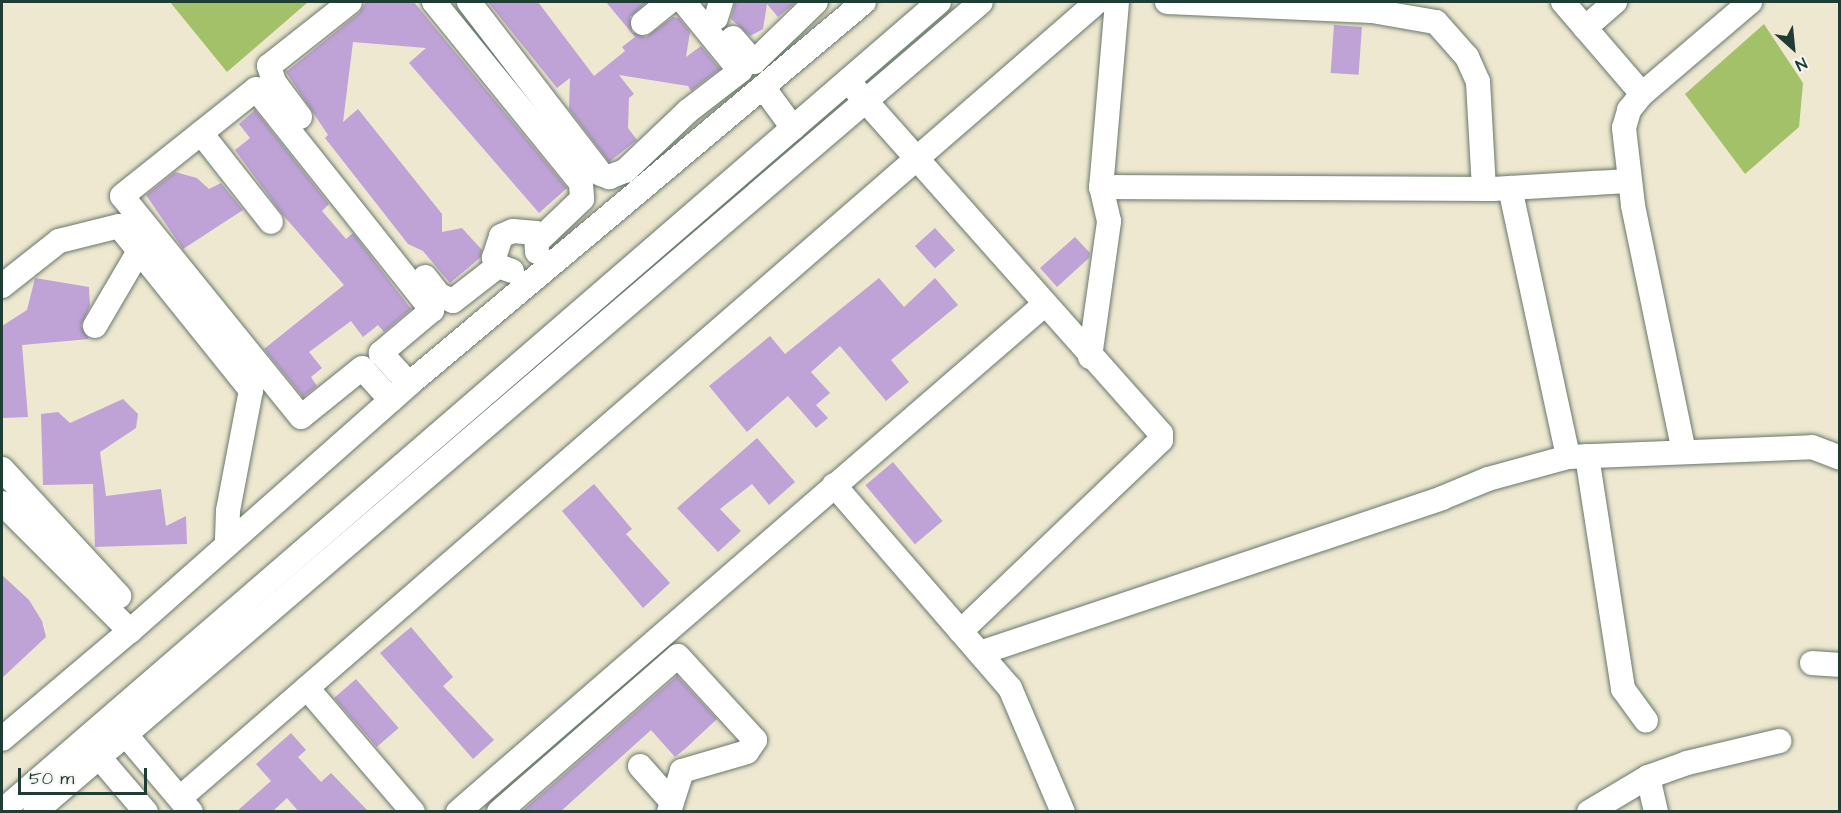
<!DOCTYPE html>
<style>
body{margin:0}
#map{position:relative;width:1841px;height:813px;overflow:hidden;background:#eee8d0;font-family:"Architects Daughter",sans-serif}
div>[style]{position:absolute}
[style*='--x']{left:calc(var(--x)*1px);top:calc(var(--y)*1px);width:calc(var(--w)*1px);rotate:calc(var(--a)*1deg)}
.green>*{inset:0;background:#a2c169}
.building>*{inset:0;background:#bfa3d6;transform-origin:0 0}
.roads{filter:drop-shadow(0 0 2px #67796b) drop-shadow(0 0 2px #67796b)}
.minor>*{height:24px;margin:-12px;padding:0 12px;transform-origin:12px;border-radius:12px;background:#fff}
span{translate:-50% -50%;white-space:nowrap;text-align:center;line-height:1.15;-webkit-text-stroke:4.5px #f6f6f2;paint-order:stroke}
.frame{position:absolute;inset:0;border:3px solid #1f3d34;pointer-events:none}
.north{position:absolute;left:1763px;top:18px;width:60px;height:60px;-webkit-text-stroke:4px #f6f6f2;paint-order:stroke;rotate:153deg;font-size:16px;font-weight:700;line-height:24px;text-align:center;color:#1f3d34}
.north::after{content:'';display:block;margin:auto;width:21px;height:27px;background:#1f3d34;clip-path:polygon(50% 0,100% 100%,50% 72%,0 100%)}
.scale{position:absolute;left:18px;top:768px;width:129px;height:27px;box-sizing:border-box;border:3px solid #1f3d34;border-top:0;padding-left:8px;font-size:18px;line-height:21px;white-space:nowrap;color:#1f3d34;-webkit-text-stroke:4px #f6f6f2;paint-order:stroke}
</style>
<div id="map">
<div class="green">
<div style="clip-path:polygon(170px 2px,169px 2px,308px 2px,227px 72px)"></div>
<div style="clip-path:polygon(1764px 24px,1803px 83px,1799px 127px,1745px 174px,1685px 94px)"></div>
</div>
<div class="building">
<div style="clip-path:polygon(366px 2px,414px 2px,567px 188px,539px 213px,409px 63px,426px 48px,353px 42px,343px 122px,358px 109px,442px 214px,442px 232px,462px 228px,482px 250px,481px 257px,450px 283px,423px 251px,408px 244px,325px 138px,328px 135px,286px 72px,359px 13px)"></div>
<div style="clip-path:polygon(488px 2px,538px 2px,594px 76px,625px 51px,622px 47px,635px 37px,606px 2px,647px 2px,630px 17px,632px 32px,646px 37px,673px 17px,679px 18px,690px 32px,686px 57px,701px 46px,720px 69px,691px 91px,688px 86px,619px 75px,634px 94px,629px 98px,628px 128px,637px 140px,609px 162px,569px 109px,570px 78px,557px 88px)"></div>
<div style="clip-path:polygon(735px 2px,796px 2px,778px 17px,767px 4px,763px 29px,750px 36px,731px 19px)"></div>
<div style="left:1334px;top:25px;width:28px;height:48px;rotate:4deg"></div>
<div style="clip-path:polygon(255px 110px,329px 204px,322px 211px,346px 239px,353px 233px,411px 309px,384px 332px,378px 325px,363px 337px,351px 321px,309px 352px,322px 368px,311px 377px,317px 386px,303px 397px,264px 349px,344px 285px,283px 215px,235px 150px,250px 138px,239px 124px)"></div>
<div style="clip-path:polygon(175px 172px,197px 178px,209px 189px,221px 183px,243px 210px,183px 249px,146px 195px)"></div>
<div style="left:935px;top:228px;width:30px;height:27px;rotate:48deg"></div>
<div style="clip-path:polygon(1075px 237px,1090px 253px,1089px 258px,1057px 287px,1040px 268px)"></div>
<div style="clip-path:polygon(35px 278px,89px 287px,90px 306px,81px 326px,89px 339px,22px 345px,28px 417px,2px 418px,2px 326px,27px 310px)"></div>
<div style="clip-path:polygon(879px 278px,904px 307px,935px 278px,958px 305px,891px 360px,909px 382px,886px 401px,840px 346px,811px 372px,830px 393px,816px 405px,828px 418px,816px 428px,788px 396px,747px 432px,709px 386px,770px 336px,785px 354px)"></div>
<div style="clip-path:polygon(123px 399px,138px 414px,136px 428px,100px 452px,106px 496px,161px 489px,166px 526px,186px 516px,187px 544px,95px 547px,93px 484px,43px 485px,41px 414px,58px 412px,70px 423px)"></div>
<div style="clip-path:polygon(757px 438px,795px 482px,769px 505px,752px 484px,720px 509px,741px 531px,718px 552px,677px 508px)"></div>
<div style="left:893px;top:462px;width:77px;height:36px;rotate:50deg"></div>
<div style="clip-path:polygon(594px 484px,632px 529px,626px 534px,670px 583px,643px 608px,562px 511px)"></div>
<div style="clip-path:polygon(2px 575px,29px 600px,42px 621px,46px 637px,2px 678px)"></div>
<div style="clip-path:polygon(411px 627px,453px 677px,443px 686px,494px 740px,473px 759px,380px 653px)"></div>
<div style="clip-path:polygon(677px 676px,717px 719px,686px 748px,675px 757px,651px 730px,560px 812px,521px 812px)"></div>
<div style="left:356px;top:679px;width:65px;height:29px;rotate:49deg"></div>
<div style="clip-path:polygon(291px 733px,306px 750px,298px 757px,321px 782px,331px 773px,369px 812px,299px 812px,287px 798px,272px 812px,236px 812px,271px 781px,256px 764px)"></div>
</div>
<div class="roads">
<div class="minor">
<div style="--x:434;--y:2;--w:233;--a:50.9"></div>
<div style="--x:581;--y:183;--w:16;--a:86"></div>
<div style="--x:582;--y:199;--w:61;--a:136.3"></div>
<div style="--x:469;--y:2;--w:217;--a:52.5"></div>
<div style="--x:601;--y:174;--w:9;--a:21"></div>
<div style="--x:609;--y:177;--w:17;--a:-21"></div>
<div style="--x:625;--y:171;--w:87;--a:-43.6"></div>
<div style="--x:688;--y:111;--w:66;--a:-37.6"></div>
<div style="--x:740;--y:71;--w:89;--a:-129.1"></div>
<div style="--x:1117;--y:2;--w:186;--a:94.9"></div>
<div style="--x:1101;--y:187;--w:392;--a:0.3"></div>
<div style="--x:1493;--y:189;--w:136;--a:-3.4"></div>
<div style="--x:1167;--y:2;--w:205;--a:2.5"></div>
<div style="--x:1383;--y:2;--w:14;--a:141"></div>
<div style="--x:1372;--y:11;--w:65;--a:9.8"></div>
<div style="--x:1436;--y:22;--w:47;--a:48.5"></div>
<div style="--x:1467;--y:57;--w:27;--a:66"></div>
<div style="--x:1478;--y:82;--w:107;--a:86.8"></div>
<div style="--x:1563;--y:2;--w:121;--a:49.3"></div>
<div style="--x:716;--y:18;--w:17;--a:-73"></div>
<div style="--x:643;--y:23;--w:33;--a:-39"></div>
<div style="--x:1585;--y:28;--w:40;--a:-41"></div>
<div style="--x:733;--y:38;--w:32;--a:49"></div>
<div style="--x:754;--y:62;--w:86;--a:-44.1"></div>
<div style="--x:763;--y:87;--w:51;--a:53.8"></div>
<div style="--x:855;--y:89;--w:461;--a:48.4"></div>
<div style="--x:1161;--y:434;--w:6;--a:90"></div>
<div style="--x:1161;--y:440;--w:277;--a:136.3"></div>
<div style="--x:300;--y:117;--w:44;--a:-126.6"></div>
<div style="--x:274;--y:82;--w:17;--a:-107"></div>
<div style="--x:269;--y:66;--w:103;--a:-38.3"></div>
<div style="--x:201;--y:133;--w:113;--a:51.8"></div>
<div style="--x:1510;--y:188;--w:275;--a:77.8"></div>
<div style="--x:512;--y:271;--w:15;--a:-160"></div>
<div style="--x:498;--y:266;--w:9;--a:-117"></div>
<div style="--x:494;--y:258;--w:23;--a:-72"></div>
<div style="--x:501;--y:236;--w:13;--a:-23"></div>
<div style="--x:513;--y:231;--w:23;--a:5"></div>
<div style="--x:536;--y:233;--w:19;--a:87"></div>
<div style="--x:425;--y:277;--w:23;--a:52"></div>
<div style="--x:439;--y:295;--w:15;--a:23"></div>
<div style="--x:453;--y:301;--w:57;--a:-37.9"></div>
<div style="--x:2;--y:286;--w:73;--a:-38.3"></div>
<div style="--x:59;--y:241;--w:62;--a:-14"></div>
<div style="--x:119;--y:226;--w:211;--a:51.2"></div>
<div style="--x:251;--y:390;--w:123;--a:100.8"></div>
<div style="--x:228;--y:511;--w:32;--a:92"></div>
<div style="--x:95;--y:326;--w:87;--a:-59.6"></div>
<div style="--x:1090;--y:357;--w:137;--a:-82"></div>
<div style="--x:1109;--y:221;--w:35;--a:-103"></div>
<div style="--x:391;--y:400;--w:43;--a:-132.2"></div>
<div style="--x:362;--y:368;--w:78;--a:141.2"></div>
<div style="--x:301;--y:417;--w:284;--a:-129"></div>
<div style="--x:122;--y:196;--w:171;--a:-38.6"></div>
<div style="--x:256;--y:89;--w:283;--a:51.5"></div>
<div style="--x:432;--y:310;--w:67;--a:139.9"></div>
<div style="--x:381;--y:353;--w:42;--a:47.9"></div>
<div style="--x:1684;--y:452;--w:252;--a:-101.7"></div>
<div style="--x:1633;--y:205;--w:78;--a:-96.7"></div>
<div style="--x:1624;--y:128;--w:19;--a:-74"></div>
<div style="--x:1629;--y:110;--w:21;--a:-51"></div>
<div style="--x:1642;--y:94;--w:142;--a:-40.4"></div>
<div style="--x:1587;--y:456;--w:236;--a:81.2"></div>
<div style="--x:1623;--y:689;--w:39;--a:54"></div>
<div style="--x:2;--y:469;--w:173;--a:47.3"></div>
<div style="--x:834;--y:485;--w:269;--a:49.1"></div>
<div style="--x:1010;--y:688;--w:135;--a:66.9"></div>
<div style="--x:2;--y:503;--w:181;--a:45"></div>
<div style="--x:980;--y:653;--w:487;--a:-18.5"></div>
<div style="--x:1442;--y:498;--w:50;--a:-22.4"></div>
<div style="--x:1488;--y:479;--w:83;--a:-15.4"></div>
<div style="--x:1568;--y:457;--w:244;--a:-2.3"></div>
<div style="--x:1812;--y:447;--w:30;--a:21"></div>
<div style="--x:1812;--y:663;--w:28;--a:4"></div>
<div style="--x:307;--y:688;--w:163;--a:49.5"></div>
<div style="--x:125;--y:734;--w:102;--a:49.8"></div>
<div style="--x:2;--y:739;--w:167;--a:-40.2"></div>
<div style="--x:130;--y:631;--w:373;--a:-41.5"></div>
<div style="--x:409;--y:384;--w:594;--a:-40.02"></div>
<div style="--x:99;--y:757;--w:72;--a:49.5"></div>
<div style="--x:640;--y:766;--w:48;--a:48.4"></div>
<div style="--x:1648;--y:777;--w:36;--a:77"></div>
<div style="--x:180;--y:798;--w:1214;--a:-40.96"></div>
<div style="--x:2;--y:811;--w:1238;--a:-40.81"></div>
<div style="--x:35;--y:812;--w:1245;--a:-40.57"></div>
<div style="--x:458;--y:812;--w:775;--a:-40.87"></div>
<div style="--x:499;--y:812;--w:237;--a:-41.1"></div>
<div style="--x:678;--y:656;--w:114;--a:47.5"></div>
<div style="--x:755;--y:740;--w:14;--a:124"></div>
<div style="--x:747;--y:752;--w:68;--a:163.7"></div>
<div style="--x:682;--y:771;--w:43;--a:107.6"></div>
<div style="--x:1589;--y:812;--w:69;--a:-30.7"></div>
<div style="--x:1648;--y:777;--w:41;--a:-19.7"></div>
<div style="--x:1687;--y:763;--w:95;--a:-13.4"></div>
</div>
</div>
<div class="frame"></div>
<div class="north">N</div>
<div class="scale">50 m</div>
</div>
